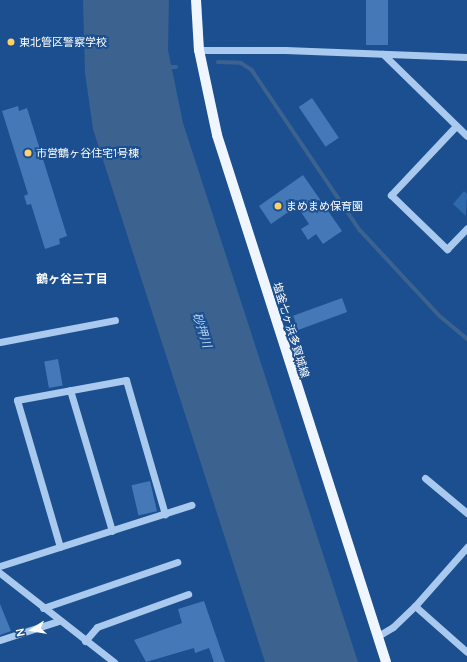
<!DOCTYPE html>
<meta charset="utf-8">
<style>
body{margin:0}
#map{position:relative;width:467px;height:662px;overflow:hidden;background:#1b4f8f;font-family:Manrope,"Noto Sans JP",sans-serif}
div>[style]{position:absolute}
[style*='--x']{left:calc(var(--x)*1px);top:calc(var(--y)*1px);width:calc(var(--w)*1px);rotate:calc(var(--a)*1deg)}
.green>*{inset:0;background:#2e69ad}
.water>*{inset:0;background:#3c6290}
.stream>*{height:3.5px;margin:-1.75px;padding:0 1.75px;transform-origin:1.75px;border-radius:1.75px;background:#3c6290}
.building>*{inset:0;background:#4478b7;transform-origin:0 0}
.minor>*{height:7px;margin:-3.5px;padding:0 3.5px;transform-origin:3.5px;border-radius:3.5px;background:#a9c9ee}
.major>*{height:10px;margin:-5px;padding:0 5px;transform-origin:5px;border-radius:5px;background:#f0f6ff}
.dots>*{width:11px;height:11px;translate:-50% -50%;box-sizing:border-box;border:2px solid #1b4f8f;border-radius:50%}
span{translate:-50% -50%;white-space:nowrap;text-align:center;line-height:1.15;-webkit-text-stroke:4px #1b4f8f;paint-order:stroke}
.poi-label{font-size:11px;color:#fff}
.left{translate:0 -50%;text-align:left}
.street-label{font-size:11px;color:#fff}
.neighbourhood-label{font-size:12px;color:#fff;font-weight:700}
.water-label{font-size:12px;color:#b5d3f5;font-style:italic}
.north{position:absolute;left:12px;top:610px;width:40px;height:40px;-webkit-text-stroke:3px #1b4f8f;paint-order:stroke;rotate:258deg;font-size:11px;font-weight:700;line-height:16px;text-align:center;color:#fff}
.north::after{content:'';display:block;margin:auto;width:14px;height:18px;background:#fff;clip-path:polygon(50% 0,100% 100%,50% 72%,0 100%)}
</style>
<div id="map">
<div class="green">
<div style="clip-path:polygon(464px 191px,467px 194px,466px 216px,453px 204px)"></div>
</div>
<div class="water">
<div style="clip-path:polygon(83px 0,169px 0,168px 50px,183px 123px,358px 662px,265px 662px,93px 129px,85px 73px)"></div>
</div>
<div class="stream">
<div style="--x:218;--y:62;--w:23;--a:2"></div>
<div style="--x:241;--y:63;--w:13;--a:32"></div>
<div style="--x:252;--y:70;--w:193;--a:56"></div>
<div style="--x:360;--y:230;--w:117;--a:47.1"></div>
<div style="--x:440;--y:316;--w:35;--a:40"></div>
<div style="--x:167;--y:67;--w:9;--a:0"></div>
</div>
<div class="building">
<div style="left:366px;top:0;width:22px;height:45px"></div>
<div style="left:312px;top:98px;width:48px;height:16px;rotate:56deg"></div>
<div style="clip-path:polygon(18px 106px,19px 111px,27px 108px,67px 236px,59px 239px,60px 244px,45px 249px,31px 204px,27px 205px,24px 196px,28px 194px,2px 111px)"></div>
<div style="clip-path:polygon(303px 175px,342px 231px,323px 244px,316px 234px,308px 240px,301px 229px,309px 224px,297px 206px,271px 224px,259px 206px)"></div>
<div style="left:342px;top:298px;width:15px;height:52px;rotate:70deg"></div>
<div style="left:58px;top:359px;width:27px;height:14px;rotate:80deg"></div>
<div style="left:150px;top:481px;width:31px;height:19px;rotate:77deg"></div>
<div style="clip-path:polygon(204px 601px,225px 662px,214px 662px,209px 648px,195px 653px,194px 648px,146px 662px,134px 640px,182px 623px,178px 609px)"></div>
<div style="clip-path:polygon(0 604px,11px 631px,0 635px)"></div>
</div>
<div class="minor">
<div style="--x:199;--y:50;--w:86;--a:0"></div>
<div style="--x:285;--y:50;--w:182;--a:2.2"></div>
<div style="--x:383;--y:54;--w:117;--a:44.3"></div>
<div style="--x:456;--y:126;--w:95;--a:133.3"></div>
<div style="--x:391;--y:195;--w:78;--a:44"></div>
<div style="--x:447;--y:249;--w:29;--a:-46"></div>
<div style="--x:0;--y:342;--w:117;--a:-10.8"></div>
<div style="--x:70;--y:390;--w:147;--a:73.4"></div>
<div style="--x:425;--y:478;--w:55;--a:39.8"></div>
<div style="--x:60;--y:547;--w:153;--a:-106.3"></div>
<div style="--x:17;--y:400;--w:111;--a:-10.4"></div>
<div style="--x:126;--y:380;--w:140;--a:73.8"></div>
<div style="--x:0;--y:566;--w:201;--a:-17.7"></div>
<div style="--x:0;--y:573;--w:145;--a:38"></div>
<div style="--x:415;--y:606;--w:69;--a:41.5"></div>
<div style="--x:43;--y:608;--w:142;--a:-18.9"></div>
<div style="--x:378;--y:636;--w:17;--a:-31"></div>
<div style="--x:393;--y:627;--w:30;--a:-44"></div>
<div style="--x:415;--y:606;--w:79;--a:-48.6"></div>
<div style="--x:0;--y:640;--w:61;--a:-18.1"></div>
<div style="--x:85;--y:641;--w:18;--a:-49"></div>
<div style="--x:97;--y:627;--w:97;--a:-19.9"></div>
</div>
<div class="major">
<div style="--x:196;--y:0;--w:50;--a:86.6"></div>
<div style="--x:199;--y:50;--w:87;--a:78"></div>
<div style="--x:217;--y:135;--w:553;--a:72.22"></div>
</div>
<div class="dots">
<div style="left:11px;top:42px;background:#ffd166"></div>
<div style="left:28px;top:153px;background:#ffd166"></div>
<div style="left:278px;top:206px;background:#ffd166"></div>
</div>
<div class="poi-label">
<span class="left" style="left:19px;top:42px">東北管区警察学校</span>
<span class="left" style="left:36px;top:153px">市営鶴ヶ谷住宅1号棟</span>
<span class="left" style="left:286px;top:206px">まめまめ保育園</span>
</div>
<div class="street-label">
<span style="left:291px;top:330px;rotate:73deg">塩釜七ヶ浜多賀城線</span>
</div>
<div class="neighbourhood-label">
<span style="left:72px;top:279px">鶴ヶ谷三丁目</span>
</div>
<div class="water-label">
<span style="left:202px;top:330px;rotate:72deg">砂押川</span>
</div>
<div class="north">N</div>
</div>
